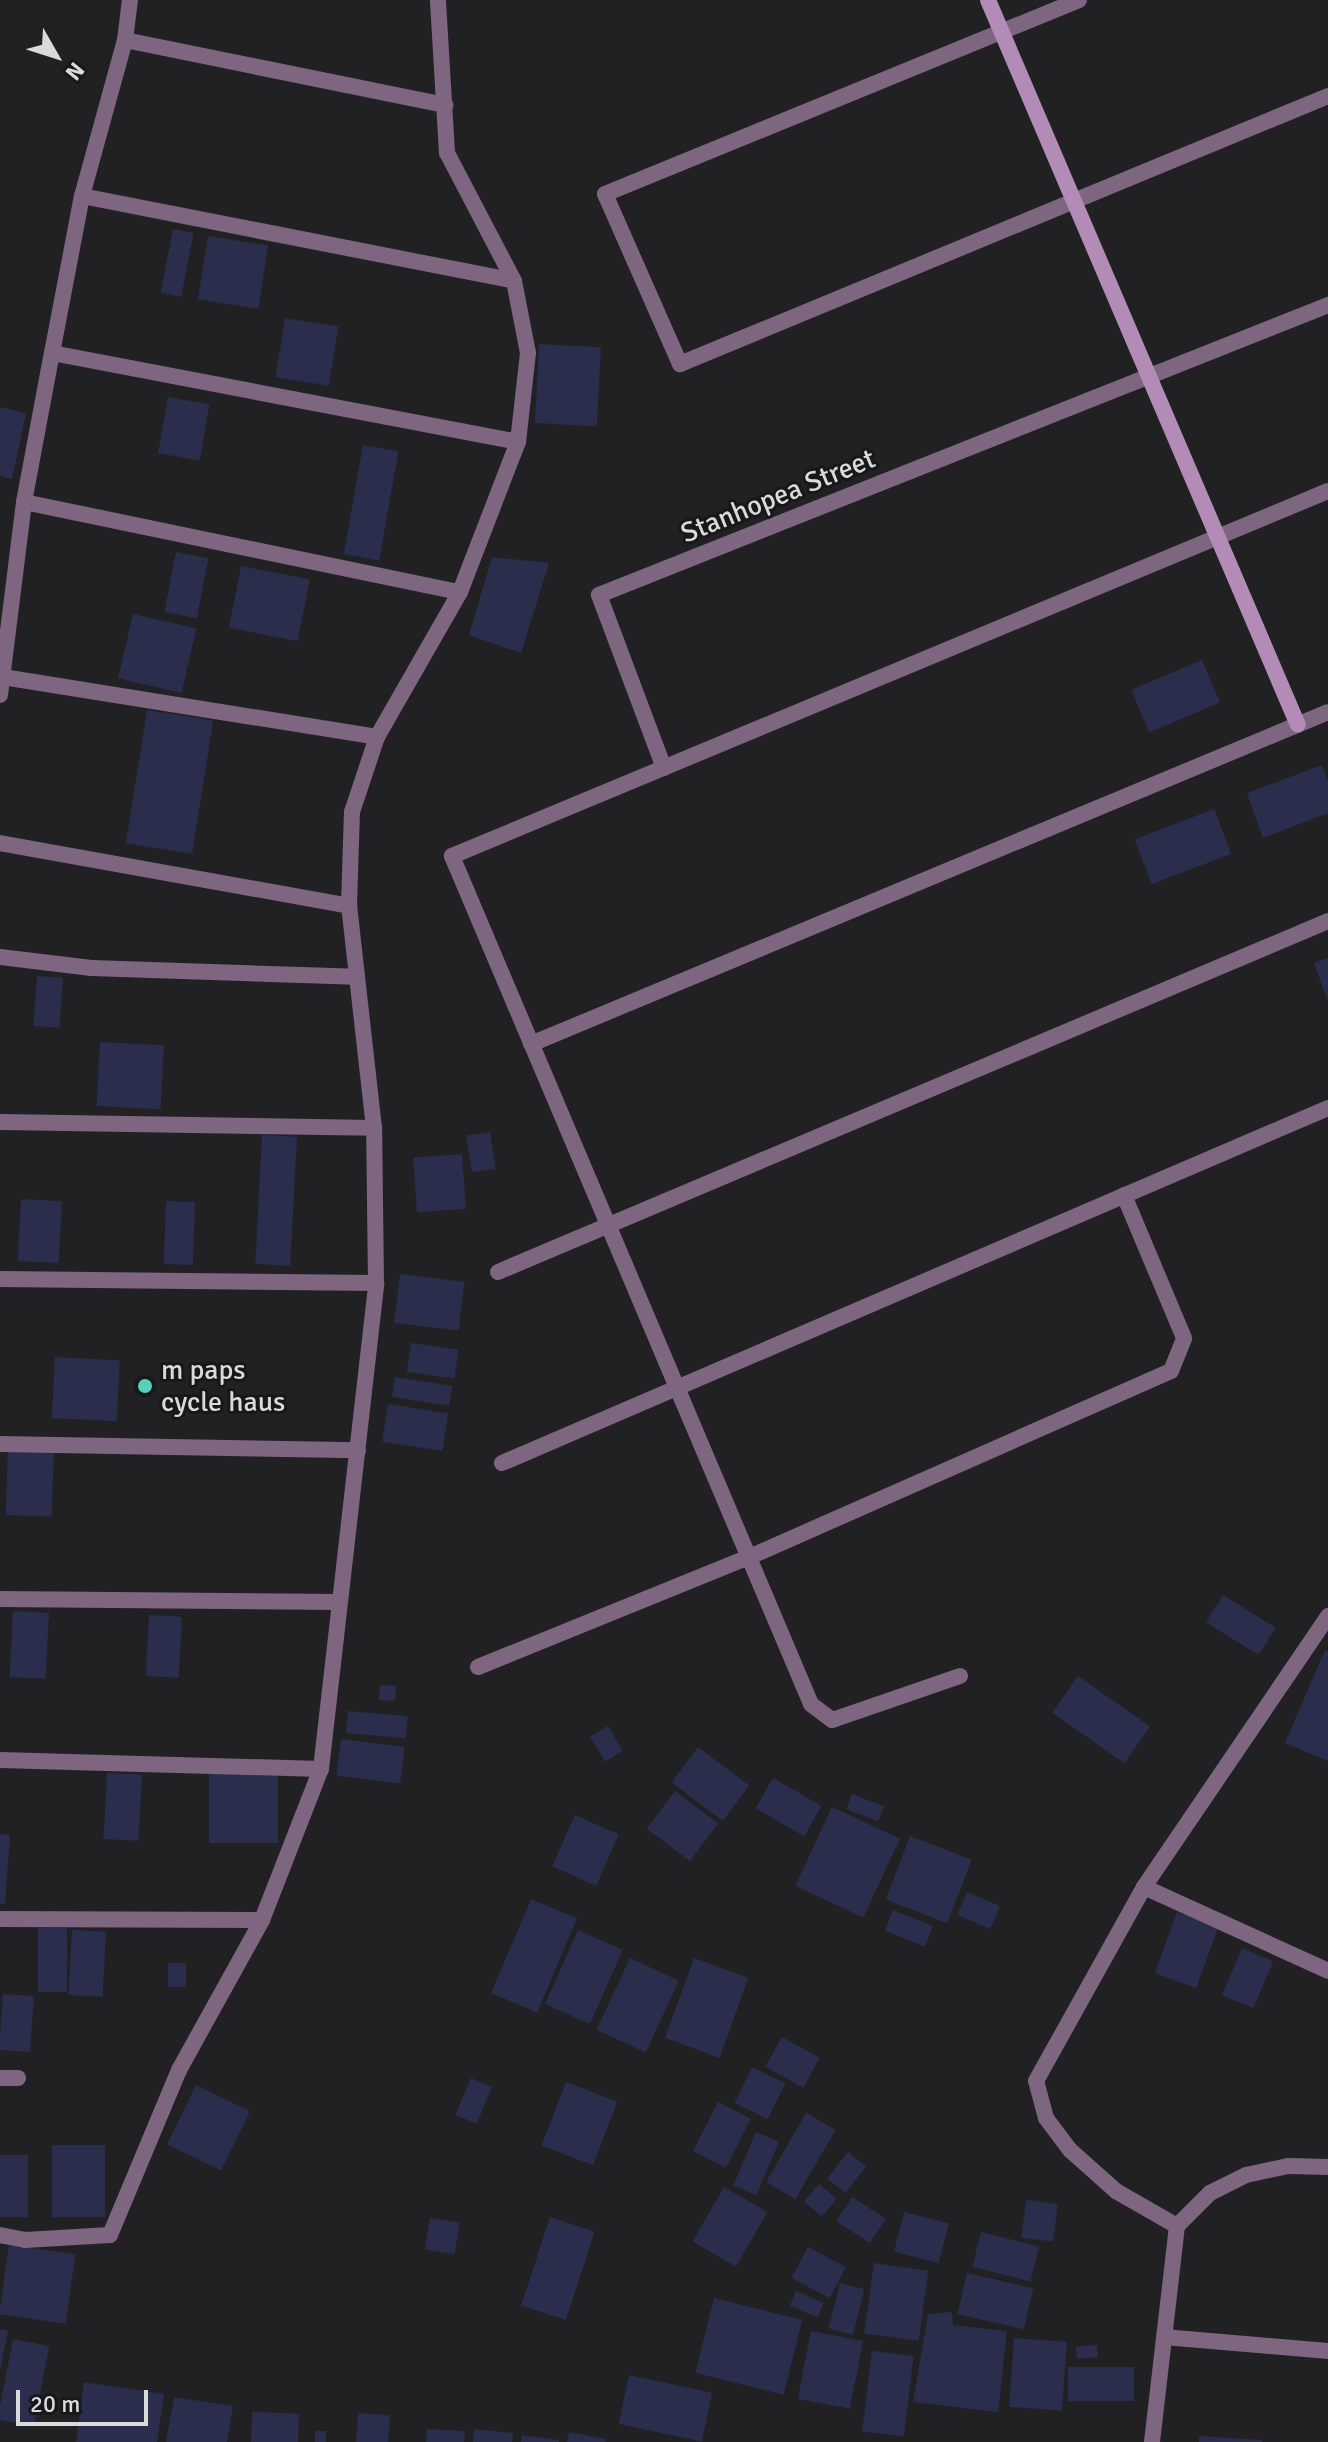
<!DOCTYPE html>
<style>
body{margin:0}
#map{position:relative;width:1328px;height:2442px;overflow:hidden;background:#212123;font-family:Signika,sans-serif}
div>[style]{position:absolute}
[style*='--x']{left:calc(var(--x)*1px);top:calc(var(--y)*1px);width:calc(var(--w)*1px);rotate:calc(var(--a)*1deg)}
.building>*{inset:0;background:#2a2e4c;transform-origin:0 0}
.street>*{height:16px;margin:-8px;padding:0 8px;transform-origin:8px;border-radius:8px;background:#7e6580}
.secondary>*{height:16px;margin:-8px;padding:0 8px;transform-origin:8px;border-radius:8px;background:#b38bb7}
.dots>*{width:22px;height:22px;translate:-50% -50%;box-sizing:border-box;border:4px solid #18171a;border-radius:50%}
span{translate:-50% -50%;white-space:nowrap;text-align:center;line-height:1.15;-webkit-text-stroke:6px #18171a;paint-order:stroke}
.street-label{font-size:28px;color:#dadadb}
.poi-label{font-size:28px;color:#dadadb}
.left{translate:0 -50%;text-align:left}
.north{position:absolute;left:16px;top:16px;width:80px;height:80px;-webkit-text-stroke:6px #18171a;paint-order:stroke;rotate:129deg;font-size:22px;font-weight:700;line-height:32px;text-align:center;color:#dadadb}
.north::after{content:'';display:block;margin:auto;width:28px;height:36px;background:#dadadb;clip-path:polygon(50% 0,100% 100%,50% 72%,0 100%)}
.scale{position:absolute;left:16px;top:2390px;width:132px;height:36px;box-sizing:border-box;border:4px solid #dadadb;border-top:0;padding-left:10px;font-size:24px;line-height:28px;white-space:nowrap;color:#dadadb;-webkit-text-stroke:6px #18171a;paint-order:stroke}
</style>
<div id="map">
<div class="building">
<div style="left:173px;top:229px;width:21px;height:65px;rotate:11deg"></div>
<div style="left:208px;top:236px;width:61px;height:64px;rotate:9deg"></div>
<div style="left:285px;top:318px;width:54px;height:60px;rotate:9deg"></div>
<div style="left:539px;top:344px;width:62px;height:79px;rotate:3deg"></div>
<div style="left:168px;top:397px;width:42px;height:57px;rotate:10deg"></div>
<div style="clip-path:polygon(0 407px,26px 413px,12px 479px,0 476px)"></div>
<div style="left:363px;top:445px;width:36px;height:111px;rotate:10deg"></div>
<div style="left:176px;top:552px;width:33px;height:61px;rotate:11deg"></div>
<div style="clip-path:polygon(492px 557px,549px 563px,521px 653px,469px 635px)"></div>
<div style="left:241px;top:566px;width:70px;height:63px;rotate:11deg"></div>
<div style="left:133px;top:614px;width:65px;height:66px;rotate:13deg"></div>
<div style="left:1202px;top:660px;width:46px;height:77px;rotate:67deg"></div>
<div style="left:147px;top:710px;width:67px;height:135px;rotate:9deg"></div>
<div style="clip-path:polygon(1322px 765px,1328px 781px,1328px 813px,1263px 838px,1247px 793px)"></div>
<div style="left:1214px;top:809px;width:48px;height:85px;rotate:69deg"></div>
<div style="clip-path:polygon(1328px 958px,1328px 1002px,1314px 963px)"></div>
<div style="left:37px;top:976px;width:26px;height:50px;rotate:4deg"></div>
<div style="left:100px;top:1042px;width:64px;height:64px;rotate:3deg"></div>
<div style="left:490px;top:1132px;width:37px;height:24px;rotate:81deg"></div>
<div style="left:262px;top:1135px;width:35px;height:129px;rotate:3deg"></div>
<div style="left:462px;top:1154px;width:55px;height:49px;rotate:86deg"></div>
<div style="left:21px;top:1199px;width:41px;height:62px;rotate:3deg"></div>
<div style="left:166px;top:1201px;width:29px;height:63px;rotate:2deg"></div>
<div style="left:400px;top:1274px;width:65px;height:49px;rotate:7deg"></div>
<div style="left:411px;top:1343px;width:48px;height:29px;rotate:8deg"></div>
<div style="left:55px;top:1357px;width:65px;height:61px;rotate:3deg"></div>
<div style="left:395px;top:1377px;width:58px;height:20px;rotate:9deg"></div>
<div style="left:388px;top:1404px;width:61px;height:38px;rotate:9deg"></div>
<div style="left:8px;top:1447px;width:46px;height:68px;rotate:2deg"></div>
<div style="left:1223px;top:1595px;width:62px;height:32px;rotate:32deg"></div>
<div style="left:13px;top:1611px;width:36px;height:66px;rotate:3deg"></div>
<div style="left:149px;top:1615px;width:33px;height:61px;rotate:3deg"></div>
<div style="clip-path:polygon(1325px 1650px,1328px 1651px,1328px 1761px,1285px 1743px)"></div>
<div style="left:1078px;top:1676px;width:88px;height:45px;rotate:35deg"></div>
<div style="left:380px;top:1685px;width:16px;height:15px;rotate:4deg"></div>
<div style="left:348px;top:1711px;width:60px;height:22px;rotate:5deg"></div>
<div style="left:608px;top:1726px;width:29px;height:21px;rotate:59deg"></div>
<div style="left:341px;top:1739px;width:64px;height:37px;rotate:7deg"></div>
<div style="left:698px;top:1747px;width:64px;height:44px;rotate:37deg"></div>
<div style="left:107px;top:1773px;width:35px;height:66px;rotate:3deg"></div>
<div style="left:209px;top:1774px;width:69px;height:69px"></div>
<div style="left:773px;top:1778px;width:56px;height:35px;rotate:30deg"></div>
<div style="left:675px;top:1791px;width:54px;height:47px;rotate:37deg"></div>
<div style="left:852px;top:1794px;width:34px;height:16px;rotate:21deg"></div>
<div style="left:832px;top:1807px;width:75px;height:87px;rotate:25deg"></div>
<div style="left:575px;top:1815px;width:48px;height:56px;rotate:24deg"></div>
<div style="clip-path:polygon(0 1834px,10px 1835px,5px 1904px,0 1904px)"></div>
<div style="left:910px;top:1836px;width:66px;height:68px;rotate:21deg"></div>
<div style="left:967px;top:1892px;width:36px;height:25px;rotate:23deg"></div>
<div style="left:531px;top:1899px;width:50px;height:102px;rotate:23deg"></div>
<div style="left:893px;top:1910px;width:43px;height:22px;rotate:22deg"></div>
<div style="left:1177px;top:1912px;width:44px;height:65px;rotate:20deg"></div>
<div style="left:38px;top:1928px;width:29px;height:64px"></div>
<div style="left:72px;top:1930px;width:34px;height:65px;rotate:3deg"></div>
<div style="left:578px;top:1930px;width:49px;height:81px;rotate:24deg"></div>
<div style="left:1242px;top:1948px;width:34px;height:51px;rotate:23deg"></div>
<div style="left:630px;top:1958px;width:54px;height:79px;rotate:25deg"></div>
<div style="left:694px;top:1958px;width:58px;height:85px;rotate:20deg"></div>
<div style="left:168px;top:1963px;width:18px;height:24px"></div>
<div style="left:3px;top:1994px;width:31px;height:56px;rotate:4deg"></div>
<div style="left:782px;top:2037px;width:43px;height:34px;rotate:29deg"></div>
<div style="left:752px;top:2067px;width:37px;height:40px;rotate:26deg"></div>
<div style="left:471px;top:2078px;width:23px;height:40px;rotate:23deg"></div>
<div style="left:566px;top:2082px;width:55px;height:68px;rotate:21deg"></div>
<div style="left:196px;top:2085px;width:60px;height:66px;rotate:26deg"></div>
<div style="left:718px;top:2102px;width:37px;height:55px;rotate:27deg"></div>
<div style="left:806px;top:2113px;width:34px;height:80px;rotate:30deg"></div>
<div style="left:756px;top:2132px;width:25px;height:58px;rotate:23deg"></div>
<div style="left:52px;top:2145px;width:53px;height:72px"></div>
<div style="left:848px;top:2152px;width:23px;height:34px;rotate:38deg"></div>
<div style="left:0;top:2155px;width:28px;height:62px"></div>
<div style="left:819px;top:2184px;width:23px;height:23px;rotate:40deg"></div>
<div style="left:724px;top:2187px;width:50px;height:63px;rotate:30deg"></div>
<div style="left:852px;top:2197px;width:40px;height:29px;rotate:33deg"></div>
<div style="left:1026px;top:2200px;width:32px;height:38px;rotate:7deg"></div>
<div style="left:904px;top:2212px;width:46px;height:41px;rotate:14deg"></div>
<div style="left:550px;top:2217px;width:47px;height:93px;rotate:18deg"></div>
<div style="left:430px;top:2218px;width:30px;height:32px;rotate:9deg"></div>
<div style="left:981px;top:2232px;width:60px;height:36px;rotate:14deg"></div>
<div style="left:9px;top:2245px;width:67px;height:70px;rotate:8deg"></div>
<div style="left:808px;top:2247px;width:43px;height:35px;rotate:28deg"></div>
<div style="left:874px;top:2263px;width:55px;height:71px;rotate:8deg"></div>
<div style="left:967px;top:2273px;width:68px;height:42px;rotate:13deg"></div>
<div style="left:840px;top:2283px;width:25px;height:47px;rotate:14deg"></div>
<div style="left:796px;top:2291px;width:30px;height:16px;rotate:23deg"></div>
<div style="left:714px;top:2298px;width:91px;height:77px;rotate:14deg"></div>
<div style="clip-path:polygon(952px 2312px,953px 2325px,1007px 2331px,998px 2412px,913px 2402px,928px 2314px)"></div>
<div style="clip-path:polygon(0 2329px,8px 2331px,1px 2367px,0 2367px)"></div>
<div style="left:811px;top:2331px;width:53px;height:69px;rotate:11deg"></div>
<div style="left:1014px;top:2338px;width:53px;height:69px;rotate:4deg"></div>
<div style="left:13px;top:2339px;width:37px;height:82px;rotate:11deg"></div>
<div style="left:1097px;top:2345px;width:12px;height:21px;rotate:85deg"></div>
<div style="left:872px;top:2351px;width:42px;height:81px;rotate:7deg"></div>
<div style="left:1068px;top:2367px;width:66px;height:34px"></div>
<div style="left:629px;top:2375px;width:85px;height:50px;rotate:12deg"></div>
<div style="clip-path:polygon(84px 2382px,164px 2394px,157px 2442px,76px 2442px)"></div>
<div style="clip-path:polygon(174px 2397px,233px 2406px,227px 2442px,166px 2442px)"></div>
<div style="left:252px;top:2412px;width:47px;height:30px;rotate:2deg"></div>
<div style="left:358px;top:2413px;width:32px;height:29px;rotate:4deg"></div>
<div style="clip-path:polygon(427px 2429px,465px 2431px,464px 2442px,426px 2442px)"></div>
<div style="clip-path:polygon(474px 2429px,513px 2433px,512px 2442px,473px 2442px)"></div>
<div style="left:315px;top:2431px;width:11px;height:11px"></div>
<div style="clip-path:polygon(569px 2432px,606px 2439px,605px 2442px,567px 2442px)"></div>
<div style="clip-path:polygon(522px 2435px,559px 2440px,559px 2442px,521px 2442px)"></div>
<div style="clip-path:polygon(1199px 2436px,1262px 2440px,1262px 2442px,1199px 2442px)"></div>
</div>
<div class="street">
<div style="--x:1079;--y:0;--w:512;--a:157.74"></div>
<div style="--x:605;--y:194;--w:186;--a:66.2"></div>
<div style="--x:680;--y:364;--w:701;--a:-22.47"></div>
<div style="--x:125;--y:40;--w:327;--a:11.5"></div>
<div style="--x:82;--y:196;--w:440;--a:11.1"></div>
<div style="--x:52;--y:353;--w:474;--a:10.8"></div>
<div style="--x:24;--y:502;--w:445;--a:11.7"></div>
<div style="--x:3;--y:677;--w:379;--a:9.1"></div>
<div style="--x:0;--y:695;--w:194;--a:-82.9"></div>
<div style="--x:24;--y:502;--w:152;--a:-79.4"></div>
<div style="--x:52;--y:353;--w:160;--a:-79.2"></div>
<div style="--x:82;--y:196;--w:162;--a:-74.6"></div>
<div style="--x:125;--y:40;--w:40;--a:-82.9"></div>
<div style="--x:664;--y:768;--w:185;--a:-110.6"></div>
<div style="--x:599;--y:595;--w:785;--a:-21.69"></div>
<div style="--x:0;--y:843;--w:355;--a:10.2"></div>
<div style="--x:0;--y:957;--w:92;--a:6.9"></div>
<div style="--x:91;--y:968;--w:265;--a:1.9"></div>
<div style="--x:531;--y:1044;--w:863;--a:-22.61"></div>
<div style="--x:0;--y:1122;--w:374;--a:0.9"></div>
<div style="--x:498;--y:1272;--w:901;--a:-22.92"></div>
<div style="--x:0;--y:1279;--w:376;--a:0.6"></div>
<div style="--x:0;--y:1444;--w:358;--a:1"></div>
<div style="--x:502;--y:1463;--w:899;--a:-23.26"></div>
<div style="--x:0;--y:1599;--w:338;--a:0.5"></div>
<div style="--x:478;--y:1667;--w:290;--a:-22.1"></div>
<div style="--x:747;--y:1558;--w:463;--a:-23.8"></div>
<div style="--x:1171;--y:1371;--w:35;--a:-68"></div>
<div style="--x:1184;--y:1338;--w:155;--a:-112.8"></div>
<div style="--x:960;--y:1676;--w:135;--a:161"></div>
<div style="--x:832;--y:1720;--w:26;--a:-143"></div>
<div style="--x:811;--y:1704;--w:921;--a:-112.95"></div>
<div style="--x:452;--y:856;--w:949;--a:-22.62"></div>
<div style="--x:0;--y:1760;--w:321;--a:1.6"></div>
<div style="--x:1144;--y:1887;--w:202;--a:24.5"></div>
<div style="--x:0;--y:1919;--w:262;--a:0.2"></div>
<div style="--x:0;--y:2078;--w:18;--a:0"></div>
<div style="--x:1177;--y:2226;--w:70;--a:-150.2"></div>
<div style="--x:1116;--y:2191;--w:62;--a:-138.3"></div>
<div style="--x:1070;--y:2150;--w:40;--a:-127"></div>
<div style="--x:1046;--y:2118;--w:38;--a:-105"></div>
<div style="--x:1036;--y:2081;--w:222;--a:-60.9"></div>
<div style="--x:1144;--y:1887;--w:328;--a:-55.8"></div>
<div style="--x:0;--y:2235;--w:25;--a:11"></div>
<div style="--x:25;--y:2240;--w:85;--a:-3.4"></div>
<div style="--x:110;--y:2235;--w:179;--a:-67.3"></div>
<div style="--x:179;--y:2070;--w:171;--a:-61"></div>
<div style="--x:262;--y:1920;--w:162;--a:-68.7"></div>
<div style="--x:321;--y:1769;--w:489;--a:-83.5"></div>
<div style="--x:376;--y:1283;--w:155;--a:-90.7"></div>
<div style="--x:374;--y:1128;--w:223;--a:-96.4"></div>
<div style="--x:349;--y:906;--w:94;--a:-88.2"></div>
<div style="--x:352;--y:812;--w:79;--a:-71.6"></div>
<div style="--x:377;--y:737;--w:167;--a:-60.2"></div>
<div style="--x:460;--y:592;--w:161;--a:-68.9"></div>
<div style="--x:518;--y:442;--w:90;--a:-83.6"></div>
<div style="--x:528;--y:353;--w:73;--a:-101"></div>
<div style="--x:514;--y:281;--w:144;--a:-117.6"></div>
<div style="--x:447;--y:153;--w:153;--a:-93.4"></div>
<div style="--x:1164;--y:2337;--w:165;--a:4.9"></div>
<div style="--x:1152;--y:2442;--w:217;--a:-83.4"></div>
<div style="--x:1177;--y:2226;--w:47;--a:-45"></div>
<div style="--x:1210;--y:2193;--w:40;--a:-26.6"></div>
<div style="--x:1246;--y:2175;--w:43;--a:-12.1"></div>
<div style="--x:1288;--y:2166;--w:40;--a:1.4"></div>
</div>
<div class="secondary">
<div style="--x:988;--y:0;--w:788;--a:66.85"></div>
</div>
<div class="dots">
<div style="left:145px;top:1386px;background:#58cebf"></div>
</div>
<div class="street-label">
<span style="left:778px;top:496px;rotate:-22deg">Stanhopea Street</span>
</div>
<div class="poi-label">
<span class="left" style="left:161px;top:1386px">m paps<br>cycle haus</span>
</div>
<div class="north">N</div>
<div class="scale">20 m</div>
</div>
